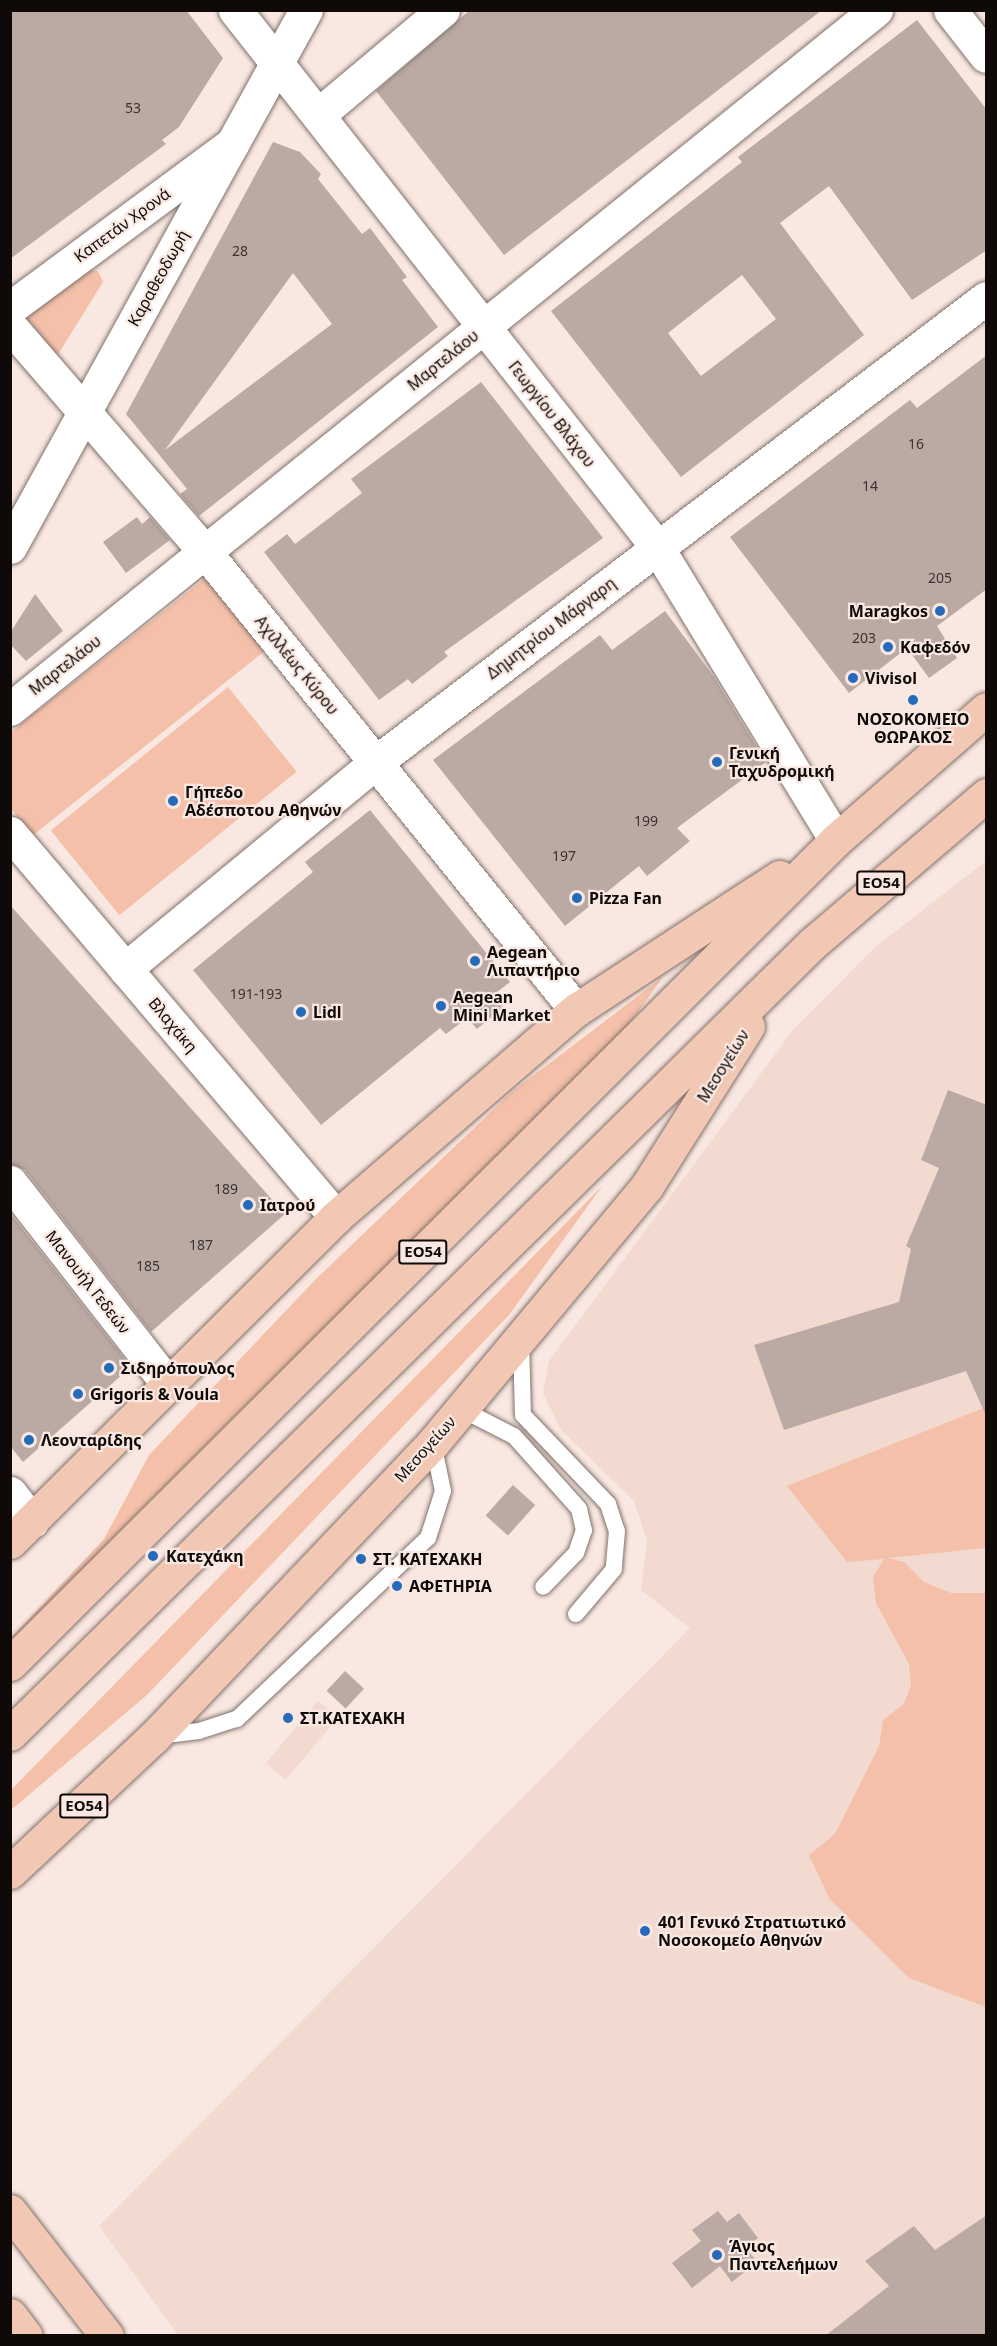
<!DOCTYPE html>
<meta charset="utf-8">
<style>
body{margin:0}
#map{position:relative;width:997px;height:2346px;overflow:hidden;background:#f9e8e1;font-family:"Noto Sans",sans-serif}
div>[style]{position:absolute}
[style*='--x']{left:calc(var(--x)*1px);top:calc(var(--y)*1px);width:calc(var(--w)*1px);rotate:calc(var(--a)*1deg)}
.built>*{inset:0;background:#f2dad0;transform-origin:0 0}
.green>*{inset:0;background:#f4c0a9;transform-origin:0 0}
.building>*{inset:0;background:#baaaa3;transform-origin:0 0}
.roads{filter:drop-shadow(0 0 2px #80716b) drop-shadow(0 0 2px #80716b)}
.service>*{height:16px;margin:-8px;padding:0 8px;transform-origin:8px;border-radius:8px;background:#fff}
.minor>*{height:33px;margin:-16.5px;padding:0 16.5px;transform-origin:16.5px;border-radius:16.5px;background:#fff}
.tertiary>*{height:33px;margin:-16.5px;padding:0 16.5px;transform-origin:16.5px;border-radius:16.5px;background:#fff}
.primary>*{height:33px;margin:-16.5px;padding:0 16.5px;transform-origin:16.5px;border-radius:16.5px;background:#f2c7b3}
.dots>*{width:16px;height:16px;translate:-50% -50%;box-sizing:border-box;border:3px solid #f9e8e1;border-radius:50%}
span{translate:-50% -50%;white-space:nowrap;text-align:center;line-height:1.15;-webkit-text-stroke:4.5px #f9e8e1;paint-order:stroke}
.number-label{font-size:14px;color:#3a322f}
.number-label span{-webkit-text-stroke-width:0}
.shield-label span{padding:2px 4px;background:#f9e8e1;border:2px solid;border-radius:4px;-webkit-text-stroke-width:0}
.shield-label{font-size:15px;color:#0f0a08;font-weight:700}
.street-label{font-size:16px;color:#0f0a08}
.poi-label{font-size:16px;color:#0f0a08;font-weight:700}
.right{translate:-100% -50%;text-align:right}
.left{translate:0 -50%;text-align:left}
.frame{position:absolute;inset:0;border:12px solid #0f0a08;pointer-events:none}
</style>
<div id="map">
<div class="built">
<div style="clip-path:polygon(986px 861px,986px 2335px,178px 2335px,99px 2226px,690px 1628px,641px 1590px,647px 1540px,634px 1501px,561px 1430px,543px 1393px,549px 1361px,793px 1030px,874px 948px)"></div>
<div style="left:318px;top:1701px;width:26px;height:81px;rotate:40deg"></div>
</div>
<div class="green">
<div style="clip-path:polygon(88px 269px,98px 271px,103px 282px,57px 356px,22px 312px)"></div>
<div style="clip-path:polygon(207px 577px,266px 650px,32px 836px,11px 809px,11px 732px)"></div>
<div style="left:228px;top:687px;width:109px;height:228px;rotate:51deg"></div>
<div style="clip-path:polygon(663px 977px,623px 1033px,11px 1644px,11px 1638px,104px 1539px,149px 1455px,316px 1279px,513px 1091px)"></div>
<div style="clip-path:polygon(603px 1185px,509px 1315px,147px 1695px,11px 1810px,11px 1790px)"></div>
<div style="clip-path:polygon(986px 1407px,986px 1548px,888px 1558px,904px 1562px,924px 1582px,951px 1593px,986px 1593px,986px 2007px,909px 1978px,829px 1898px,809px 1855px,835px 1834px,879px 1746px,883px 1720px,904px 1704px,911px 1686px,909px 1664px,876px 1603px,873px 1577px,884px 1559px,847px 1562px,787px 1486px)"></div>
</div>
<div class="building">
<div style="clip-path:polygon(10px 10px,186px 10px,223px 58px,179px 127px,162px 140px,166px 144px,10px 259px)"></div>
<div style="clip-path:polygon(470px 10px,822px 10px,504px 255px,376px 91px)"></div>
<div style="clip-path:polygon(evenodd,917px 20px,987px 110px,987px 250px,912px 300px,829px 186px,780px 223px,864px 335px,681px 477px,551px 311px,742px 162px,738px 157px,917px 20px,742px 275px,776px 319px,701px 376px,668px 333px,742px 275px)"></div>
<div style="clip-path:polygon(evenodd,273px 142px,300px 152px,321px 174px,318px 179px,362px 234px,370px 228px,407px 277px,402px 280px,438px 327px,199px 516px,180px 494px,187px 489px,126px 414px,273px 142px,293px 273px,332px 324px,165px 450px,293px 273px)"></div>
<div style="clip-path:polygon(987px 355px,987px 589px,937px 626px,957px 658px,929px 678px,907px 648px,849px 693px,730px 537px,910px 400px,917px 408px)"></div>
<div style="clip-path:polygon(481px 382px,603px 538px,444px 652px,448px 656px,412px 684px,408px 679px,379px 700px,264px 552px,287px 534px,295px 544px,362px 493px,351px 479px)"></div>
<div style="clip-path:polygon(137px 517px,142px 524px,150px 517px,170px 540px,126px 573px,103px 542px)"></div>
<div style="clip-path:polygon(35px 594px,63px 631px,26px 661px,10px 644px,10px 633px)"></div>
<div style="clip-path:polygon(665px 611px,714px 677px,766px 762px,677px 828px,690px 841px,647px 876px,639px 866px,565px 926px,433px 760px,600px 635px,612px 650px)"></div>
<div style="clip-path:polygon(370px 810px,510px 982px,493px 995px,503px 1007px,477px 1029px,467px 1018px,446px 1034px,440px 1028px,321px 1125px,193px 970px,313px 872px,305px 862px)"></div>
<div style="clip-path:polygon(10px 905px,285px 1214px,151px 1332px,25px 1170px,10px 1164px)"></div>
<div style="clip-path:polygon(948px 1090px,987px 1105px,987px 1418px,966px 1371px,784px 1430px,754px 1345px,899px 1302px,911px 1249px,906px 1246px,939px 1168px,921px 1160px)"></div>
<div style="clip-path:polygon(10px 1213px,131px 1367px,23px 1462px,10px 1446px)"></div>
<div style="left:513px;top:1485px;width:30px;height:41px;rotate:42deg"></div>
<div style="left:345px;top:1671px;width:26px;height:27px;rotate:43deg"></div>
<div style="clip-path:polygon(718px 2211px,727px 2222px,739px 2213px,758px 2238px,746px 2248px,757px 2262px,732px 2282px,720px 2266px,692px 2288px,672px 2263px,701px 2241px,692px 2230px)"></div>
<div style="clip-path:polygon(987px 2215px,987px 2336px,825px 2336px,889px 2286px,865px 2261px,914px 2226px,935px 2250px)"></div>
</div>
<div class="roads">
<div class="service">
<div style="--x:521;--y:1340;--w:75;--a:88.5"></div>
<div style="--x:523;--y:1415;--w:123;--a:46.3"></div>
<div style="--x:608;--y:1504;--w:28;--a:72"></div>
<div style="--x:617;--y:1531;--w:38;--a:95"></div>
<div style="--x:614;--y:1569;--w:59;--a:130.2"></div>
<div style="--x:461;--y:1409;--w:59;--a:27"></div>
<div style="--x:514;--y:1436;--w:98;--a:48.3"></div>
<div style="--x:579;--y:1509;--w:22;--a:77"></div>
<div style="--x:584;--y:1530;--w:24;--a:109"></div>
<div style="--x:576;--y:1553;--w:47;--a:134.1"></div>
<div style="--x:158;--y:1736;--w:41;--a:-7"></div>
<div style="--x:199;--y:1731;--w:40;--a:-18"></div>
<div style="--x:237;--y:1719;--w:263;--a:-43.5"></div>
<div style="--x:428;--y:1538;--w:49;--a:-72.3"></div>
<div style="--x:443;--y:1491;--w:49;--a:-101.8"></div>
</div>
<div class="minor">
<div style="--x:235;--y:10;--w:683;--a:51.84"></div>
<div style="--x:657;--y:547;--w:343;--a:58.6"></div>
<div style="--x:950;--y:10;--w:58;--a:52"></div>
<div style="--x:318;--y:115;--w:163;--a:-40"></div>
<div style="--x:10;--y:308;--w:277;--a:-36.5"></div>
<div style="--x:10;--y:326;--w:300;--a:49.2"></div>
<div style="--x:206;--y:553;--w:588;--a:51.01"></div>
<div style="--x:10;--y:709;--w:1113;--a:-38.91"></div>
<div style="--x:10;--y:833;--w:504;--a:49.67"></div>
<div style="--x:125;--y:969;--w:325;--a:-39.5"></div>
<div style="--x:376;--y:762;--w:766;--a:-37.26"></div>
<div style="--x:10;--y:1182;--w:255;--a:52"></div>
<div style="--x:10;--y:1493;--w:36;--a:52"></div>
</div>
<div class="tertiary">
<div style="--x:10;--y:547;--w:613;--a:-61.14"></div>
</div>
<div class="primary">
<div style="--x:10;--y:1542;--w:460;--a:-44.9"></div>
<div style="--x:336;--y:1217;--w:317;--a:-40.8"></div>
<div style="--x:576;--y:1010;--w:243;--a:-33.2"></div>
<div style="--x:10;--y:1664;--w:1167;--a:-44.93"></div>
<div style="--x:836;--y:840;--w:199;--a:-41.1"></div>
<div style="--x:10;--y:1734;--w:1127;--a:-44.57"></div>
<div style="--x:813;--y:943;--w:228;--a:-40.5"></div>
<div style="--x:10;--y:1872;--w:197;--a:-43.2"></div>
<div style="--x:154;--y:1737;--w:405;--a:-46.5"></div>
<div style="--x:433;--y:1443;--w:334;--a:-50.2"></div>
<div style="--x:647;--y:1186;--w:189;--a:-57.7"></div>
<div style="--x:10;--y:2211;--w:158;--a:52.2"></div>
<div style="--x:10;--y:2315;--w:26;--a:53"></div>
</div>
</div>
<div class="dots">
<div style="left:940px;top:611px;background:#266abb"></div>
<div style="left:888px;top:647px;background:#266abb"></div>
<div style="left:853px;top:678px;background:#266abb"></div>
<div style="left:913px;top:700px;background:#266abb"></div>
<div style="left:717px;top:762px;background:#266abb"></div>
<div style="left:173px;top:801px;background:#266abb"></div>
<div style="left:577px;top:898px;background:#266abb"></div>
<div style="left:475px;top:961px;background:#266abb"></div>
<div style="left:441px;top:1006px;background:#266abb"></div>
<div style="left:301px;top:1012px;background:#266abb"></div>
<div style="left:248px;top:1205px;background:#266abb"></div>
<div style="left:109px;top:1368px;background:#266abb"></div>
<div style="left:78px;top:1394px;background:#266abb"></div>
<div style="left:29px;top:1440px;background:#266abb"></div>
<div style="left:153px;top:1556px;background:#266abb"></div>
<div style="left:361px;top:1559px;background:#266abb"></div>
<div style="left:397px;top:1586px;background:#266abb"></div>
<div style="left:288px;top:1718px;background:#266abb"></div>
<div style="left:645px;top:1931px;background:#266abb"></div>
<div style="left:717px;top:2255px;background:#266abb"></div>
</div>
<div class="number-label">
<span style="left:133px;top:108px">53</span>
<span style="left:240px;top:251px">28</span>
<span style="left:916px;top:444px">16</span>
<span style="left:870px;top:486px">14</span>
<span style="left:940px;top:578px">205</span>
<span style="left:864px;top:638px">203</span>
<span style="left:646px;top:821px">199</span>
<span style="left:564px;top:856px">197</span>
<span style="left:256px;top:994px">191-193</span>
<span style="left:226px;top:1189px">189</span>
<span style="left:201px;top:1245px">187</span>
<span style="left:148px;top:1266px">185</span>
</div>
<div class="shield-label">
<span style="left:881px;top:883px">ΕΟ54</span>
<span style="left:423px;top:1252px">ΕΟ54</span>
<span style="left:84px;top:1806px">ΕΟ54</span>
</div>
<div class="street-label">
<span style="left:122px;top:225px;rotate:-36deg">Καπετάν Χρονά</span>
<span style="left:158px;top:278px;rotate:-61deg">Καραθεοδωρή</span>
<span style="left:443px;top:360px;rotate:-39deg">Μαρτελάου</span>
<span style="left:552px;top:414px;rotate:52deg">Γεωργίου Βλάχου</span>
<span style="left:551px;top:628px;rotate:-37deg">Δημητρίου Μάργαρη</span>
<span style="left:65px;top:665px;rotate:-38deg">Μαρτελάου</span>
<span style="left:297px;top:665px;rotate:51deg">Αχιλλέως Κύρου</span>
<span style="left:173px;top:1025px;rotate:50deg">Βλαχάκη</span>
<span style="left:723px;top:1066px;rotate:-58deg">Μεσογείων</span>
<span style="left:88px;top:1282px;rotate:52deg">Μανουήλ Γεδεών</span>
<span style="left:425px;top:1449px;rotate:-48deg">Μεσογείων</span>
</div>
<div class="poi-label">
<span class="right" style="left:928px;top:611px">Maragkos</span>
<span class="left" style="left:900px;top:647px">Καφεδόν</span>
<span class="left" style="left:865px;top:678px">Vivisol</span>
<span style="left:913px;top:728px">ΝΟΣΟΚΟΜΕΙΟ<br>ΘΩΡΑΚΟΣ</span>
<span class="left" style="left:729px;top:762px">Γενική<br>Ταχυδρομική</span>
<span class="left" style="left:185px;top:801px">Γήπεδο<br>Αδέσποτου Αθηνών</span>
<span class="left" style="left:589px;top:898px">Pizza Fan</span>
<span class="left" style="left:487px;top:961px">Aegean<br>Λιπαντήριο</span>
<span class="left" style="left:453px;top:1006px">Aegean<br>Mini Market</span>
<span class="left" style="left:313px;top:1012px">Lidl</span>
<span class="left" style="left:260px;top:1205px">Ιατρού</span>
<span class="left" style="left:121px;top:1368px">Σιδηρόπουλος</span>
<span class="left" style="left:90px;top:1394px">Grigoris &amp; Voula</span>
<span class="left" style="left:41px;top:1440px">Λεονταρίδης</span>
<span class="left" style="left:166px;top:1556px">Κατεχάκη</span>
<span class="left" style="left:373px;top:1559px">ΣΤ. ΚΑΤΕΧΑΚΗ</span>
<span class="left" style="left:409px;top:1586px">ΑΦΕΤΗΡΙΑ</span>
<span class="left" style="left:300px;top:1718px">ΣΤ.ΚΑΤΕΧΑΚΗ</span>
<span class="left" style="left:658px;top:1931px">401 Γενικό Στρατιωτικό<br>Νοσοκομείο Αθηνών</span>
<span class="left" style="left:729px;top:2255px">Άγιος<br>Παντελεήμων</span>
</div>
<div class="frame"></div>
</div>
